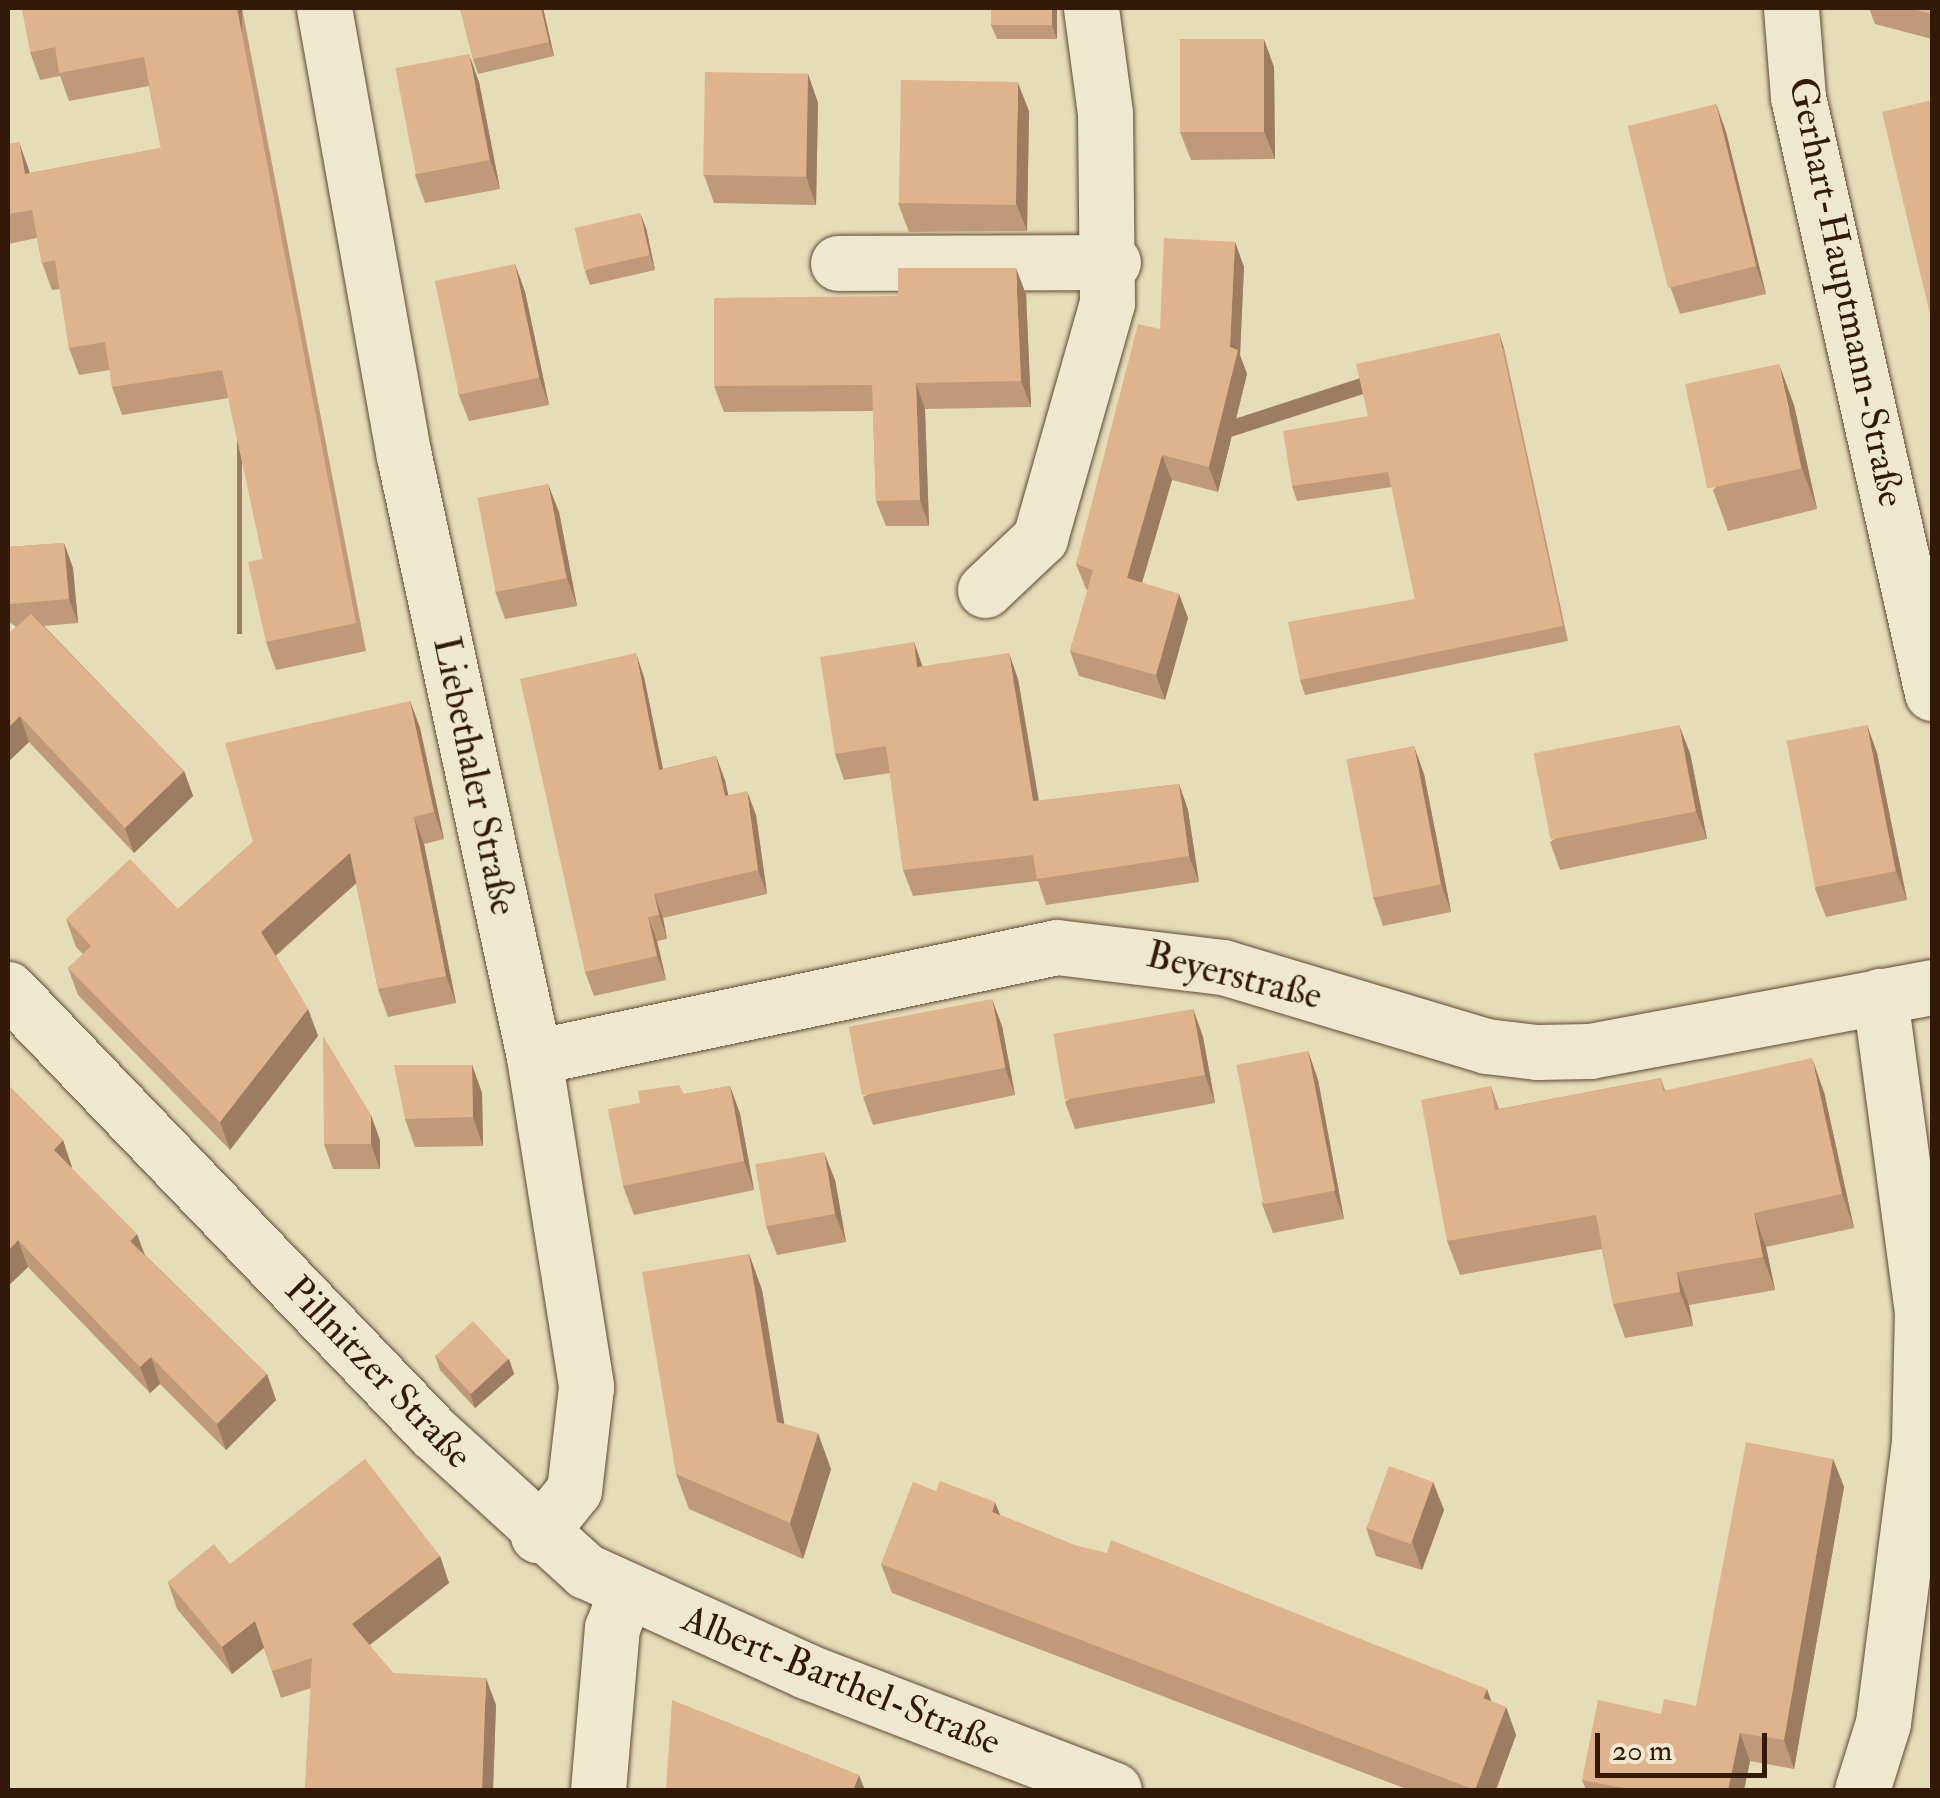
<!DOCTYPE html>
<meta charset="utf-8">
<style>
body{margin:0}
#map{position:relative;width:1940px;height:1798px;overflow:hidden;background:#e5dcb8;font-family:"IM FELL Double Pica",serif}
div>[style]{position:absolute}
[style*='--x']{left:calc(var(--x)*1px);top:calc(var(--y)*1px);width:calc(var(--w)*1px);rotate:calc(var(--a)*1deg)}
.roads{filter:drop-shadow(0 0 2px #604a34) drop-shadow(0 0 2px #604a34)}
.minor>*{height:55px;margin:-27.5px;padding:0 27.5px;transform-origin:27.5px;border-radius:27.5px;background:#eee8d1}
.tertiary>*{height:55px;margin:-27.5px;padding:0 27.5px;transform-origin:27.5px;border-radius:27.5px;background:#eee8d1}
.wall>*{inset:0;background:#c09a78}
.shaded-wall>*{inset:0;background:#9c7d61;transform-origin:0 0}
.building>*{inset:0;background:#dfb38b;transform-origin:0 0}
span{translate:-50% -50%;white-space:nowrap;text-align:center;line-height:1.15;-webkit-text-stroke:8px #eee8d1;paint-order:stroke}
.street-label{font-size:38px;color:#331908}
.frame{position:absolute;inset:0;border:10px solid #331908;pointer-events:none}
.scale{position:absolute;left:1595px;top:1733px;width:172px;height:45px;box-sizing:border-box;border:5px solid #331908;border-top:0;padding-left:12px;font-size:30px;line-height:35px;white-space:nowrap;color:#331908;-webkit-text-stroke:8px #eee8d1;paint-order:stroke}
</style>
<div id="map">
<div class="roads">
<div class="minor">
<div style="--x:324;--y:8;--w:455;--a:79.9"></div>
<div style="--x:404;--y:456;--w:615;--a:77.79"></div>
<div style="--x:534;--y:1057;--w:334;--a:81"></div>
<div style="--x:586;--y:1387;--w:104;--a:96.6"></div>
<div style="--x:574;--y:1490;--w:58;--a:128.7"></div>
<div style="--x:1791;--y:8;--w:89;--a:85.5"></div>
<div style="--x:1798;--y:97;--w:611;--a:77.33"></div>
<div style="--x:838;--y:263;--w:275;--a:-0.2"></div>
<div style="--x:985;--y:590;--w:76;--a:-43.4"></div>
<div style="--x:1040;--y:538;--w:244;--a:-74.1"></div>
<div style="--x:1107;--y:303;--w:190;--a:-90.6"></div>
<div style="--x:1105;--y:113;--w:106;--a:-97.6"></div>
<div style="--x:534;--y:1057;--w:534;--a:-11.88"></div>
<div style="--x:1057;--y:947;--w:167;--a:6.9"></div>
<div style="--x:1223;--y:967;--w:275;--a:16.7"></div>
<div style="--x:1486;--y:1046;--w:51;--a:6.7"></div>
<div style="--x:1537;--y:1052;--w:53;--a:-1.1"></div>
<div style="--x:1590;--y:1051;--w:348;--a:-10.6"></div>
<div style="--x:598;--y:1790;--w:163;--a:-85.1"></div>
<div style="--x:612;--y:1628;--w:39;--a:-69"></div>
<div style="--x:1862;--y:1790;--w:70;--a:-72.6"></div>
<div style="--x:1883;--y:1723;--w:284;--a:-82.7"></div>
<div style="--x:1919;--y:1441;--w:129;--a:-88.7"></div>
<div style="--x:1922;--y:1312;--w:319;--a:-97.6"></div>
</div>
<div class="tertiary">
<div style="--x:8;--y:989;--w:614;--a:46.19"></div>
<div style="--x:433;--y:1432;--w:207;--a:42.3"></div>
<div style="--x:586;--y:1571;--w:242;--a:24.4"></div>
<div style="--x:806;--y:1671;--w:330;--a:21.1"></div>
</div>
</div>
<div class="wall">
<div style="clip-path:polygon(242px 8px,366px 651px,276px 670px,266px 642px,263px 559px,229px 398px,122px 415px,112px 387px,110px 370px,79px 375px,69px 348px,60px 289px,52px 290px,42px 263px,37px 238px,8px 244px,8px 144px,30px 173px,161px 148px,149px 86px,69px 101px,60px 76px,40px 80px,30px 52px)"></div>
<div style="clip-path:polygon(460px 8px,543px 8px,554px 56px,478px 74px,473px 59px)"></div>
<div style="clip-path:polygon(991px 8px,1057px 8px,1057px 39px,997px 39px,991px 25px)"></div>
<div style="clip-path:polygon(1869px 8px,1932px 8px,1932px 39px,1875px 24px)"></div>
<div style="clip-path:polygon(1274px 67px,1275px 159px,1191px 160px,1180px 132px)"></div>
<div style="clip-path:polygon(808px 74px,818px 103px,816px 205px,714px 203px,704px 175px)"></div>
<div style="clip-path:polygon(479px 82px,500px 189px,425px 203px,415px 175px)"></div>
<div style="clip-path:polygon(1716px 104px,1726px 132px,1766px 294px,1680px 314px,1670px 286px)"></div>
<div style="clip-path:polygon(1029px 111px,1027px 231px,909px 232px,898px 203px)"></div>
<div style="clip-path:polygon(646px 228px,655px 270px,590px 285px,585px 271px)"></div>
<div style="clip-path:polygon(1235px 242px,1244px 267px,1240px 355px,1247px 374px,1218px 492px,1172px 480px,1142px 583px,1179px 594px,1188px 618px,1165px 700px,1079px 676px,1070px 651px,1088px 590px,1086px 589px,1076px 564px,1160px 329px)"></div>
<div style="clip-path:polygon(515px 264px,525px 292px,549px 405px,469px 421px,458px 393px)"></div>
<div style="clip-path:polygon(1026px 294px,1031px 407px,925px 409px,929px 526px,886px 526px,876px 501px,873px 411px,724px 412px,714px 386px,898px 296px)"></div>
<div style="clip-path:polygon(1504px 348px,1568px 641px,1305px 695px,1300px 680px,1415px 599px,1392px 487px,1297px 501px,1292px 486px,1368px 416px)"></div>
<div style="clip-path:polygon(1794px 405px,1817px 509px,1728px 531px,1713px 490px)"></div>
<div style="clip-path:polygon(559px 512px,577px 606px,505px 619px,495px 591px)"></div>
<div style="clip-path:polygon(64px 543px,73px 568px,78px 623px,44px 626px,184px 771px,193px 796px,134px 853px,29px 742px,8px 762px,8px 634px,16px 627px,8px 621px,8px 547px)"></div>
<div style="clip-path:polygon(914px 642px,922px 666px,1018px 679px,1039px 801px,1179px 784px,1188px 810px,1199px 882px,1046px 905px,1038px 881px,913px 896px,903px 870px,890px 773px,844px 780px,835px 754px)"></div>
<div style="clip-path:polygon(644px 677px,663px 769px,716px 756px,728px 795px,756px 815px,767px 894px,663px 918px,667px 939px,657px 941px,666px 980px,594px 996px,585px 972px)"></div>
<div style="clip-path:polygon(410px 701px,420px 728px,444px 839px,424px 844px,456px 1003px,388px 1017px,378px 989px,356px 883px,276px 956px,308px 1009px,318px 1036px,230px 1150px,78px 995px,68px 968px,83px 954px,76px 947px,66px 919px,178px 909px)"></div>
<div style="clip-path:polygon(1867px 725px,1877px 753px,1907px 900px,1826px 917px,1815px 889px)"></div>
<div style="clip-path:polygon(1690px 753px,1707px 839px,1560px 870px,1550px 842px)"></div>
<div style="clip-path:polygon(1424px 774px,1451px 912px,1383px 926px,1373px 897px)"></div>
<div style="clip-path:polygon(1193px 1009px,1203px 1037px,1215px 1103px,1075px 1129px,1065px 1102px)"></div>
<div style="clip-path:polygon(1002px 1026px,1015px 1095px,873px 1125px,863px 1097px)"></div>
<div style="clip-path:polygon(1308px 1051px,1318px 1080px,1344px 1219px,1273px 1233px,1262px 1204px)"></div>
<div style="clip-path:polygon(472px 1065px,482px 1093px,483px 1146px,415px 1147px,405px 1119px)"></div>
<div style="clip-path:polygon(1661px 1078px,1665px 1090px,1824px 1092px,1854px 1228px,1766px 1247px,1775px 1290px,1689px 1305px,1693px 1326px,1625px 1338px,1613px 1304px,1602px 1249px,1460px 1275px,1447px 1241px,1491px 1086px,1499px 1109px)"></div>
<div style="clip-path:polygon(8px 1085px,63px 1140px,71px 1168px,145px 1255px,267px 1374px,276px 1400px,226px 1450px,160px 1384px,150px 1393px,28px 1267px,8px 1286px)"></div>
<div style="clip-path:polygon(730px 1086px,740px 1114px,754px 1190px,634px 1215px,623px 1186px,684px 1094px)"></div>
<div style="clip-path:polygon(380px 1140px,380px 1169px,333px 1169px,324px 1144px)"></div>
<div style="clip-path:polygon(835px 1180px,846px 1242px,777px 1255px,766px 1226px)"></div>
<div style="clip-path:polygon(749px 1254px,762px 1290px,784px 1424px,831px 1469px,803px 1559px,689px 1509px,676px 1474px)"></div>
<div style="clip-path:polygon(435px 1355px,509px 1359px,514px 1374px,475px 1408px,440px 1370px)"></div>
<div style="clip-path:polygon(1833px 1459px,1844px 1487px,1794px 1769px,1750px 1761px,1744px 1790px,1586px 1790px,1582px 1780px,1661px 1714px,1696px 1706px)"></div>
<div style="clip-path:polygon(1433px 1482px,1444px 1510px,1422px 1570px,1376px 1556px,1366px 1528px)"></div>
<div style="clip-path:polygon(1000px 1515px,1074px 1545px,1506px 1707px,1516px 1735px,1496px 1790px,1409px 1790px,892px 1593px,881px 1564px)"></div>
<div style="clip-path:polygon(440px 1556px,449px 1583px,369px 1645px,393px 1673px,496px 1705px,493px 1790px,305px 1790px,311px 1688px,281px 1698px,264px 1648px,232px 1674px,177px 1609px,168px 1582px,230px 1564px)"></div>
</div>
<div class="shaded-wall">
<div style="left:237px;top:8px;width:5px;height:626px"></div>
<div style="clip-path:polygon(541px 8px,543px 8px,554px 56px,549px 42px)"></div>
<div style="clip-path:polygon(1052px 8px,1057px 8px,1057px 39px,1052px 25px)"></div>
<div style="clip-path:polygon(1264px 39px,1274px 67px,1275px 159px,1264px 131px)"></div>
<div style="clip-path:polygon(469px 54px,479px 82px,500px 189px,490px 160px)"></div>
<div style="clip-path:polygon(808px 74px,818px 103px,816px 205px,806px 176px)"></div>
<div style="clip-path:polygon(1018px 83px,1029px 111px,1027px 231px,1016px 203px)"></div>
<div style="clip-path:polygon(1716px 104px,1726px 132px,1766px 294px,1756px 266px)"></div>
<div style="clip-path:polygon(19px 142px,29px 170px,35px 201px,25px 174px)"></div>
<div style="clip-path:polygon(640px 213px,646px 228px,655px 270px,650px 255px)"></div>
<div style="clip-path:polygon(1235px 242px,1244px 267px,1240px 355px,1247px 374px,1218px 492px,1209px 467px,1230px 347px)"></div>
<div style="clip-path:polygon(515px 264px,525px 292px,549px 405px,539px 377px)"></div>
<div style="clip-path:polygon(1016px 268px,1026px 294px,1031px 407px,1021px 381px)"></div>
<div style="left:1499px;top:333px;width:16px;height:300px;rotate:72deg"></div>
<div style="clip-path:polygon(1779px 364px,1794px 405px,1817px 509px,1802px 468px)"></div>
<div style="clip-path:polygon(916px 383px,925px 409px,929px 526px,920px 500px)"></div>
<div style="clip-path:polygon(1162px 455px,1172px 480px,1136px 603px,1127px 578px)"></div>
<div style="clip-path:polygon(548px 484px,559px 512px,577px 606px,567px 578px)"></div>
<div style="clip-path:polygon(64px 543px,73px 568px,78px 623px,69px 599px)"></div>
<div style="clip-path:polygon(1179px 594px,1188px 618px,1165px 700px,1156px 675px)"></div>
<div style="clip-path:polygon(914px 642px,923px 668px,917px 667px)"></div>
<div style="clip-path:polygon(636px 653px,644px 677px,668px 794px,659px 770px)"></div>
<div style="clip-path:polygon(1009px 653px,1018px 679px,1043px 827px,1033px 801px)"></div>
<div style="clip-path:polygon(410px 701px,420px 728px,444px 839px,434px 812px)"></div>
<div style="clip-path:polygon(20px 716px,29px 742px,8px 762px,8px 728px)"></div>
<div style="clip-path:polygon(1679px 725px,1690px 753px,1707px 839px,1696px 811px)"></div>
<div style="clip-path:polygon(1867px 725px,1877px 753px,1907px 900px,1896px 871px)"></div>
<div style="clip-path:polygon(1414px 746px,1424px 774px,1451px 912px,1441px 884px)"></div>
<div style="clip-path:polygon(716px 756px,725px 780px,734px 820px,725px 796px)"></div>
<div style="clip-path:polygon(184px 771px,193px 796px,134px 853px,125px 828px)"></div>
<div style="clip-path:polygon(1179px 784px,1188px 810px,1199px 882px,1189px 856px)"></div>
<div style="clip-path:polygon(747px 791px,756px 815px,767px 894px,758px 870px)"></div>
<div style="clip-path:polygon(414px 817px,424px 844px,456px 1003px,446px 976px)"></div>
<div style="clip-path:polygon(350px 853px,360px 880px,271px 959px,261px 932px)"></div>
<div style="clip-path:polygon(654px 894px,663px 918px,667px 939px,659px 915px)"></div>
<div style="clip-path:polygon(648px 917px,657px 941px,666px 980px,657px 956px)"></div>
<div style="clip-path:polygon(992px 999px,1002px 1026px,1015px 1095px,1005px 1068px)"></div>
<div style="clip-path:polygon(308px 1009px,318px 1036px,230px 1150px,220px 1122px)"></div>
<div style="clip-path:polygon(1193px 1009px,1203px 1037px,1215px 1103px,1205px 1075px)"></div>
<div style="clip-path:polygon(1308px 1051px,1318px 1080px,1344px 1219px,1334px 1191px)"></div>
<div style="clip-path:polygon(1812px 1058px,1824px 1092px,1854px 1228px,1842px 1194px)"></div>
<div style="clip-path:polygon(472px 1065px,482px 1093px,483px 1146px,473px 1117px)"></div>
<div style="clip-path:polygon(730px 1086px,740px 1114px,754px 1190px,744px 1161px)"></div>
<div style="clip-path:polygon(371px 1115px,380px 1140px,380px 1169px,371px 1144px)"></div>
<div style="clip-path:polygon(63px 1140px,72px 1167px,63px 1176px,54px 1150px)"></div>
<div style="clip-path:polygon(824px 1152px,835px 1180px,846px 1242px,835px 1214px)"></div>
<div style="clip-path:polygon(1754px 1213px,1766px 1247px,1775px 1290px,1763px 1257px)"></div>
<div style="clip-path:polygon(137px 1234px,147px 1261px,130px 1241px)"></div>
<div style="clip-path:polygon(18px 1240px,28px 1267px,8px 1286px,8px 1251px)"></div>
<div style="clip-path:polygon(749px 1254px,762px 1290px,790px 1458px,777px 1422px)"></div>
<div style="clip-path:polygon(1677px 1272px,1689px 1305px,1693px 1326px,1680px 1292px)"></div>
<div style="clip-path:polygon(151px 1357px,160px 1384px,150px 1393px,140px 1367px)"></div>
<div style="clip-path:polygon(509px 1359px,514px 1374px,475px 1408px,470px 1393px)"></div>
<div style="clip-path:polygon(267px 1374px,276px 1400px,226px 1450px,217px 1424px)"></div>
<div style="clip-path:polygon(818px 1433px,831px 1469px,803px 1559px,790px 1523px)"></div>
<div style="clip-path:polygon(1833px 1459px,1844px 1487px,1794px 1769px,1784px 1740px)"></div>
<div style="clip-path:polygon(1433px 1482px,1444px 1510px,1422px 1570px,1412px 1541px)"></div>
<div style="clip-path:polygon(995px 1502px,1006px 1530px,992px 1512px)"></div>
<div style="clip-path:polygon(440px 1556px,449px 1583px,362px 1651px,352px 1624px)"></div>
<div style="clip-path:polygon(255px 1621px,265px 1647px,232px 1674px,222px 1647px)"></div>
<div style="clip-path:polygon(486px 1678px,496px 1705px,493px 1790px,482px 1790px)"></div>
<div style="clip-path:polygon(1487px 1689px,1497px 1717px,1483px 1698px)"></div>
<div style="clip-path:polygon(1506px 1707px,1516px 1735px,1496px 1790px,1475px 1790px)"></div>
<div style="clip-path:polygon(1740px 1733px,1750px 1761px,1744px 1790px,1728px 1790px)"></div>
<div style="clip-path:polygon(859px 1775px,865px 1790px,853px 1790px)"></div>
</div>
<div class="building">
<div style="clip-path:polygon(30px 8px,237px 8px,356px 623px,266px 642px,248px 562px,263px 559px,222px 370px,112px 387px,105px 342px,69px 348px,55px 260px,42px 263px,32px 210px,8px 214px,8px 144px,19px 142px,25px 174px,161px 148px,144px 57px,59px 73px,55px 47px,30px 52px,22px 9px)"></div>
<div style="clip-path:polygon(460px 8px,541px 8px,549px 42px,473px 59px)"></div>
<div style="left:991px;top:8px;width:61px;height:17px"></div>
<div style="clip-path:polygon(1909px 8px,1932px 8px,1932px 14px)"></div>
<div style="left:1180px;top:39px;width:84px;height:93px"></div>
<div style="left:469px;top:54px;width:108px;height:75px;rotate:79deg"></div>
<div style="left:705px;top:72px;width:103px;height:103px;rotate:1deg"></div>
<div style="left:901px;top:80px;width:117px;height:123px;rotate:1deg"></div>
<div style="clip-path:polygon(1932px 100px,1932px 323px,1882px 112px)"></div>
<div style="left:1716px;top:104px;width:167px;height:91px;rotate:76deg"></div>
<div style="left:640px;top:213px;width:43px;height:67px;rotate:77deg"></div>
<div style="clip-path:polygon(1164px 238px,1235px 242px,1230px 347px,1238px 350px,1209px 467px,1162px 455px,1127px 578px,1179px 594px,1156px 675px,1070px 651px,1093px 570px,1076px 564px,1138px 324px,1160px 329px)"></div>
<div style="left:515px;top:264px;width:116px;height:82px;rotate:78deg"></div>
<div style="clip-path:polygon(898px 268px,1016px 268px,1021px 381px,916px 383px,920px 500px,876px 501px,872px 385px,714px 386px,714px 298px,898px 296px)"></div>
<div style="clip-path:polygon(1499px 333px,1563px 626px,1300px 680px,1288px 622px,1415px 599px,1388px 472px,1292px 486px,1283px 431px,1368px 416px,1356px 364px)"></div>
<div style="left:1779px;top:364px;width:107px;height:96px;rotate:78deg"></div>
<div style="left:548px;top:484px;width:96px;height:72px;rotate:79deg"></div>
<div style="clip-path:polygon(64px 543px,69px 599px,10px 604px,8px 602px,8px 547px)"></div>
<div style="clip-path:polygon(31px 614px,184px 771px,125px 828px,20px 716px,8px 728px,8px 634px)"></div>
<div style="clip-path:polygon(914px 642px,917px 667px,1009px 653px,1033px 801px,1179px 784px,1189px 856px,1037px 879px,1033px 855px,903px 870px,886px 746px,835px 754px,820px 657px)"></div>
<div style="clip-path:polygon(636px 653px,659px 770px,716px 756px,725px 796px,747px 791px,758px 870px,654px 894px,659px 915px,648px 917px,657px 956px,585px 972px,520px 679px)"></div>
<div style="clip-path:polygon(410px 701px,434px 812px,414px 817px,446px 976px,378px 989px,350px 853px,261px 932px,308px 1009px,220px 1122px,68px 968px,91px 946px,66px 919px,130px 859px,178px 909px,253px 842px,225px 743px)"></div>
<div style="left:1679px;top:725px;width:88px;height:148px;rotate:79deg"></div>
<div style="left:1867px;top:725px;width:149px;height:82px;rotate:79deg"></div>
<div style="left:1414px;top:746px;width:141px;height:69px;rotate:79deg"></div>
<div style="left:992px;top:999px;width:70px;height:146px;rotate:79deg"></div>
<div style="left:1193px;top:1009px;width:67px;height:142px;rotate:80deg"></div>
<div style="clip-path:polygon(323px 1036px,371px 1115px,371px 1144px,324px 1144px)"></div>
<div style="left:1308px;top:1051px;width:142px;height:73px;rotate:79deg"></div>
<div style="clip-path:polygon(1812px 1058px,1842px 1194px,1754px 1213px,1763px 1257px,1677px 1272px,1680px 1292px,1613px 1304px,1596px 1215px,1447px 1241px,1421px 1100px,1491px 1086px,1495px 1110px,1661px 1078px,1663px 1091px)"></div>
<div style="clip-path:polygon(394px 1065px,472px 1065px,473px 1117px,405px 1119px)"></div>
<div style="clip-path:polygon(8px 1085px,63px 1140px,54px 1150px,137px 1234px,130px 1241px,267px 1374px,217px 1424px,151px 1357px,140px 1367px,18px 1240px,8px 1251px)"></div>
<div style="clip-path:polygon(679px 1085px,684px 1094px,730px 1086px,744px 1161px,623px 1186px,608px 1109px,640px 1103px,638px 1091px)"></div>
<div style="left:824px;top:1152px;width:63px;height:70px;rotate:80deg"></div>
<div style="clip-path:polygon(749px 1254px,777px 1422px,818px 1433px,790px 1523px,676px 1474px,642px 1272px)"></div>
<div style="left:473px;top:1321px;width:52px;height:51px;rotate:47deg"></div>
<div style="clip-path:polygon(1746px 1442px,1833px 1459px,1784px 1740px,1740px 1733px,1728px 1790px,1633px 1790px,1582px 1780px,1598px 1700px,1661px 1714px,1664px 1699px,1696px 1706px)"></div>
<div style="clip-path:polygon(365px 1459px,440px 1556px,352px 1624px,393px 1673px,486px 1678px,482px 1790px,305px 1790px,312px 1658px,272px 1671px,255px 1621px,222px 1647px,168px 1582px,214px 1544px,230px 1564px)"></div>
<div style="left:1389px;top:1466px;width:47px;height:66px;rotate:20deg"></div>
<div style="clip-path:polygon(940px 1481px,995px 1502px,992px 1512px,1074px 1545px,1107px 1553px,1111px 1540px,1487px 1689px,1483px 1698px,1506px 1707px,1475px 1790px,881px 1564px,913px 1482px,936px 1491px)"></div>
<div style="clip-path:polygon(672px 1700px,859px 1775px,853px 1790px,666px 1790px)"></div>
</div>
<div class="street-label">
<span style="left:1846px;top:292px;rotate:78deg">Gerhart-Hauptmann-Straße</span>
<span style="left:474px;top:776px;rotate:78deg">Liebethaler Straße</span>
<span style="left:1234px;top:976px;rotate:14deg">Beyerstraße</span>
<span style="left:378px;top:1373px;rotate:46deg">Pillnitzer Straße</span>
<span style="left:841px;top:1681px;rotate:22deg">Albert-Barthel-Straße</span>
</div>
<div class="frame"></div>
<div class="scale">20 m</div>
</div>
